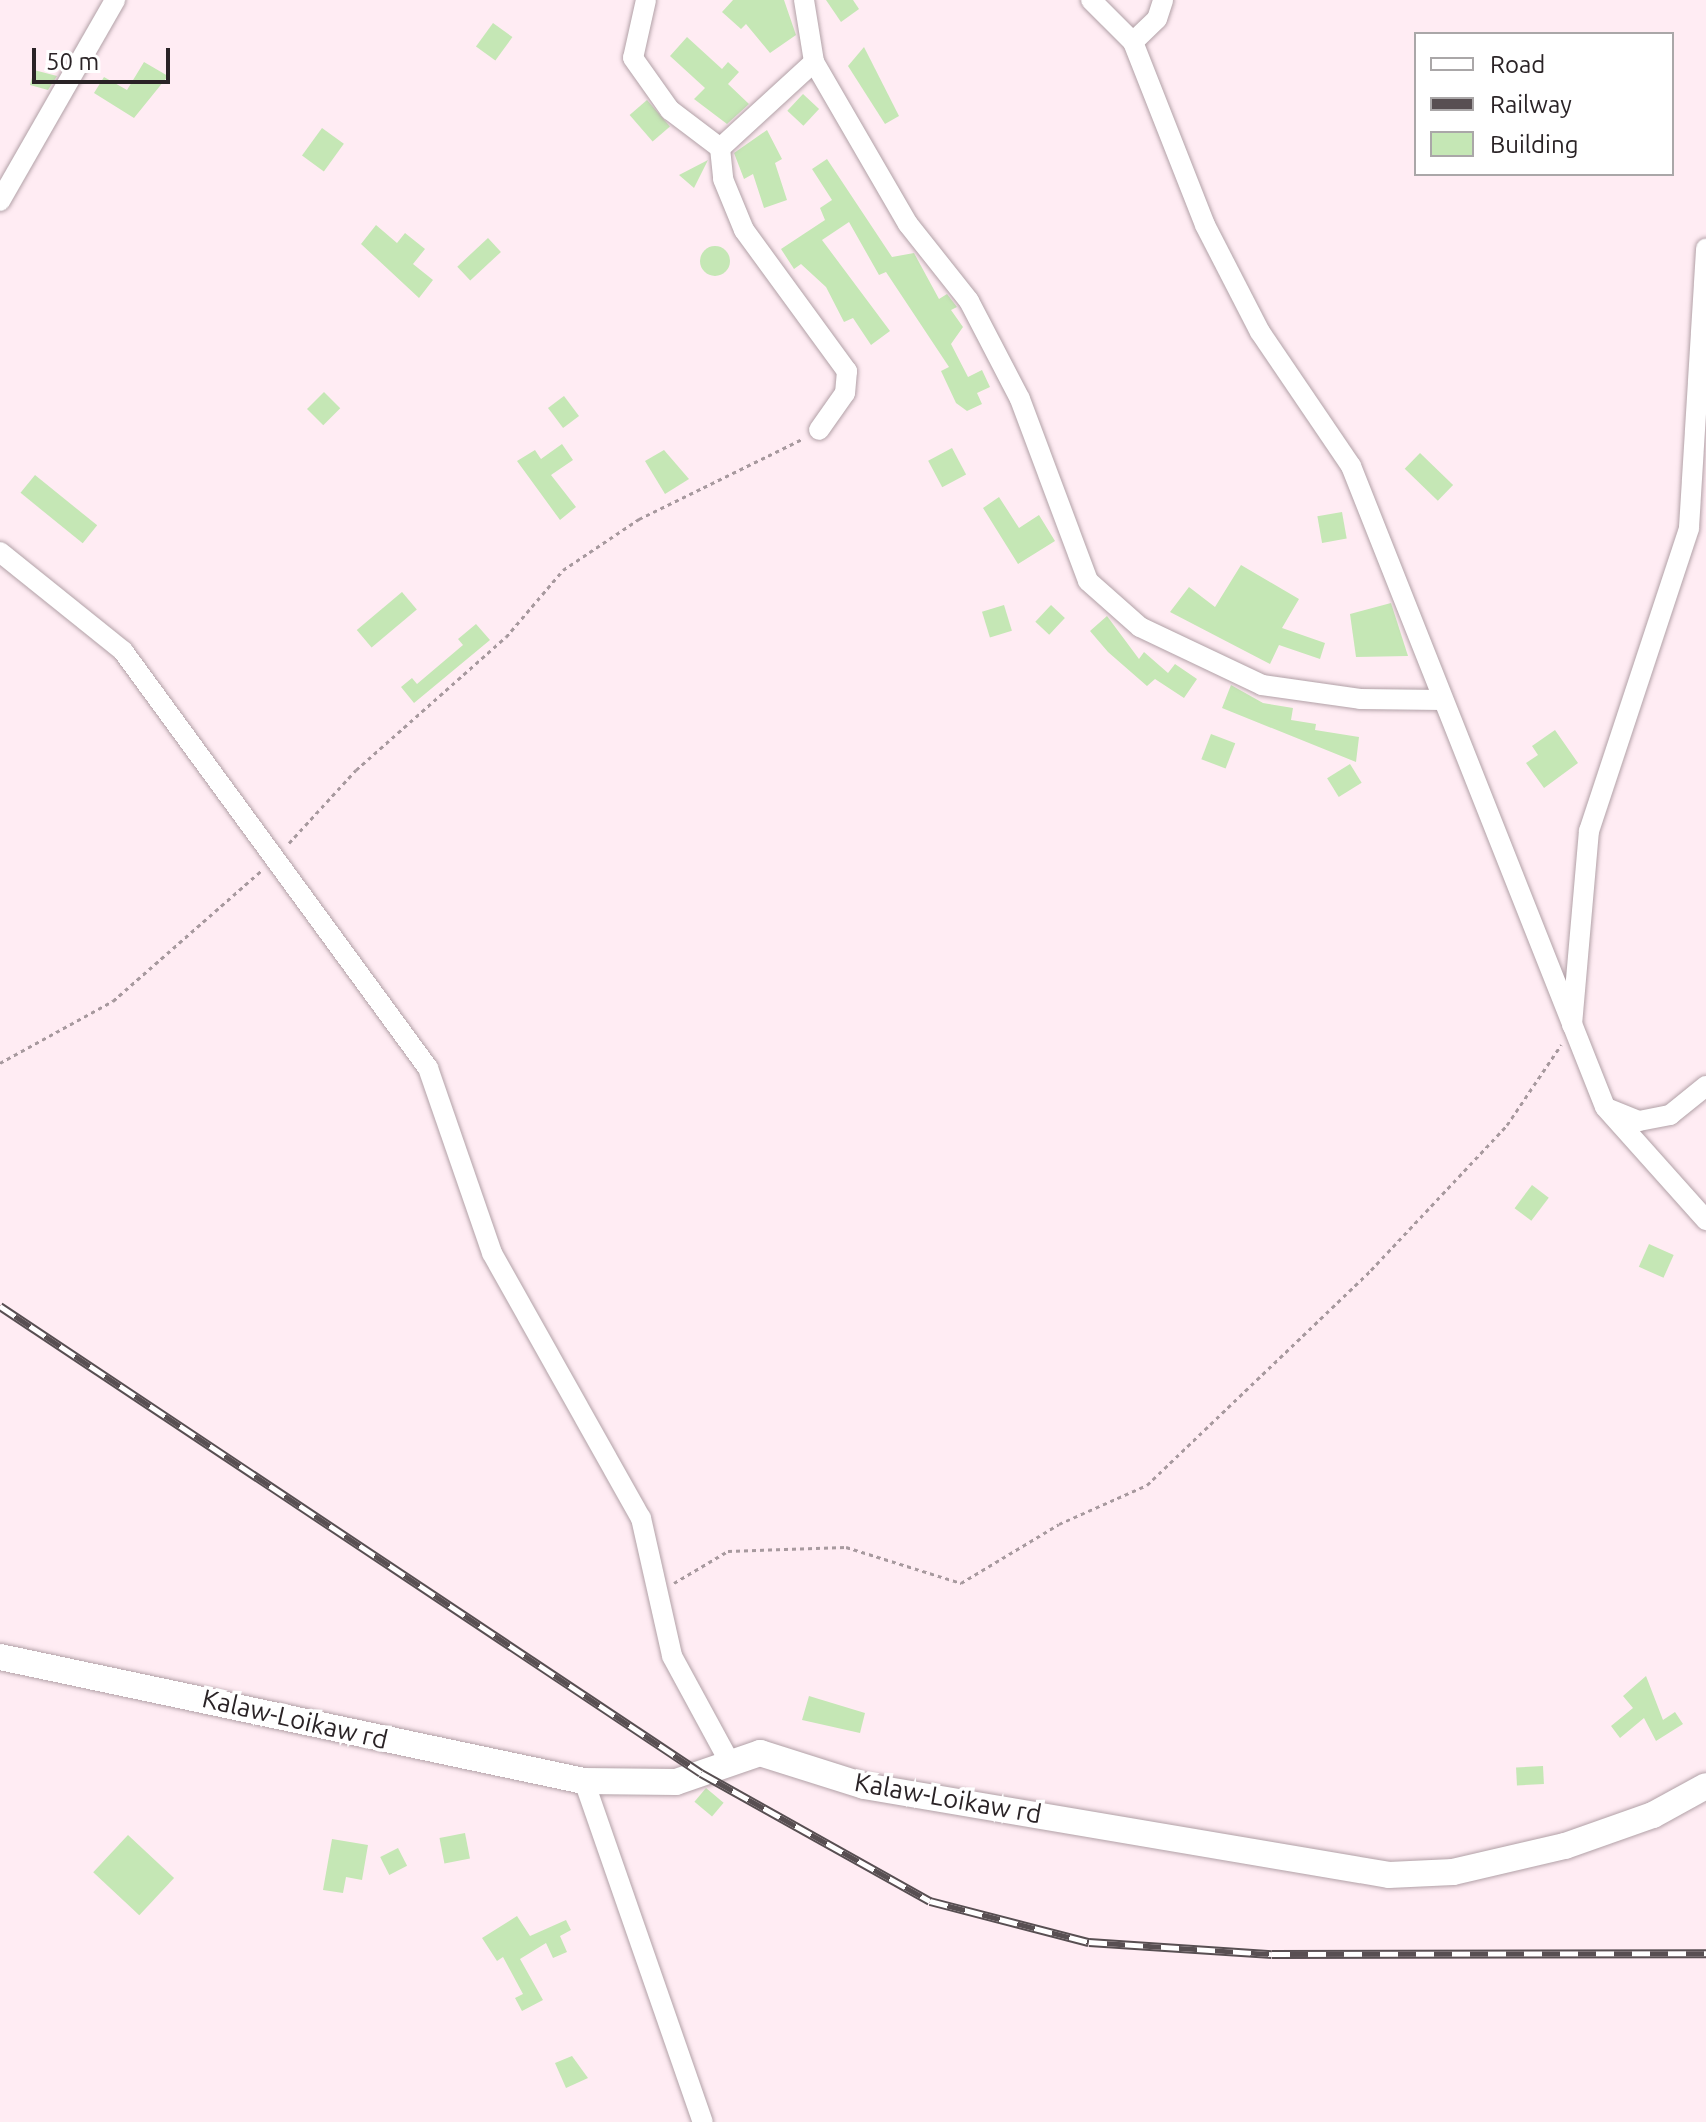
<!DOCTYPE html>
<style>
body{margin:0}
#map{position:relative;width:1706px;height:2122px;overflow:hidden;background:#ffecf3;font-family:Ubuntu,sans-serif}
div>[style]{position:absolute}
[style*='--x']{left:calc(var(--x)*1px);top:calc(var(--y)*1px);width:calc(var(--w)*1px);rotate:calc(var(--a)*1deg)}
.building>*{inset:0;background:#c5e7b5;transform-origin:0 0}
.round{border-radius:50%}
.path>*{height:3px;margin-top:-1.5px;transform-origin:0;background:repeating-linear-gradient(90deg,#a7999e 0 4px,transparent 0 8px)}
.roads{filter:drop-shadow(0 0 2px #b2a1a7) drop-shadow(0 0 2px #b2a1a7)}
.minor>*{height:20px;margin:-10px;padding:0 10px;transform-origin:10px;border-radius:10px;background:#fff}
.major>*{height:26px;margin:-13px;padding:0 13px;transform-origin:13px;border-radius:13px;background:#fff}
.rail>*{height:9px;margin-top:-4.5px;transform-origin:0;background:repeating-linear-gradient(90deg,#fff 0 18px,#584f52 0 36px);box-sizing:border-box;border-block:2px solid #584f52}
span{translate:-50% -50%;white-space:nowrap;text-align:center;line-height:1.15;-webkit-text-stroke:7px #fff;paint-order:stroke}
.street-label{font-size:26px;color:#2a2326}
.legend{position:absolute;left:1414px;top:32px;width:260px;height:144px;box-sizing:border-box;background:#fff;border:2px solid #aaa7a8;margin:0;padding:10px 14px;list-style:none;font-size:24px;color:#2a2326}
.legend li{display:flex;align-items:center;gap:16px;height:40px}
.legend b{width:40px;border:2px solid #aaa7a8}
.scale{position:absolute;left:32px;top:48px;width:138px;height:36px;box-sizing:border-box;border:4px solid #2a2326;border-top:0;padding-left:10px;font-size:24px;line-height:28px;white-space:nowrap;color:#2a2326;-webkit-text-stroke:6px #fff;paint-order:stroke}
</style>
<div id="map">
<div class="building">
<div style="clip-path:polygon(733px 0,784px 0,796px 35px,770px 53px,746px 24px,741px 29px,722px 12px)"></div>
<div style="clip-path:polygon(826px 0,853px 0,859px 9px,841px 22px)"></div>
<div style="left:493px;top:23px;width:24px;height:29px;rotate:36deg"></div>
<div style="clip-path:polygon(687px 37px,722px 69px,728px 62px,739px 72px,728px 84px,749px 104px,727px 124px,694px 99px,705px 88px,670px 56px)"></div>
<div style="clip-path:polygon(864px 47px,899px 116px,885px 124px,848px 66px)"></div>
<div style="clip-path:polygon(144px 62px,168px 76px,134px 118px,94px 93px,104px 77px,127px 90px)"></div>
<div style="clip-path:polygon(34px 70px,57px 76px,48px 90px,30px 85px)"></div>
<div style="left:803px;top:94px;width:22px;height:23px;rotate:43deg"></div>
<div style="left:647px;top:100px;width:35px;height:23px;rotate:49deg"></div>
<div style="left:322px;top:128px;width:27px;height:34px;rotate:36deg"></div>
<div style="clip-path:polygon(767px 130px,782px 159px,775px 163px,787px 200px,764px 208px,753px 174px,744px 179px,734px 153px)"></div>
<div style="clip-path:polygon(827px 159px,892px 257px,914px 253px,939px 299px,947px 294px,957px 307px,951px 310px,963px 327px,951px 344px,968px 377px,982px 370px,990px 387px,977px 393px,982px 404px,967px 411px,956px 403px,941px 371px,949px 367px,886px 272px,879px 275px,849px 222px,822px 240px,890px 331px,871px 345px,853px 318px,844px 322px,826px 287px,801px 264px,794px 269px,781px 249px,825px 220px,820px 208px,832px 200px,812px 169px)"></div>
<div style="clip-path:polygon(708px 160px,694px 188px,679px 175px)"></div>
<div style="clip-path:polygon(376px 225px,397px 243px,405px 233px,425px 249px,413px 264px,433px 280px,419px 298px,361px 244px)"></div>
<div style="left:488px;top:238px;width:19px;height:42px;rotate:47deg"></div>
<div class="round" style="left:700px;top:246px;width:30px;height:30px"></div>
<div style="left:324px;top:392px;width:23px;height:24px;rotate:45deg"></div>
<div style="left:564px;top:396px;width:25px;height:20px;rotate:53deg"></div>
<div style="clip-path:polygon(562px 444px,573px 460px,551px 475px,576px 507px,560px 520px,517px 461px,535px 450px,541px 459px)"></div>
<div style="left:952px;top:448px;width:30px;height:27px;rotate:62deg"></div>
<div style="clip-path:polygon(664px 450px,689px 479px,665px 494px,645px 461px)"></div>
<div style="left:1420px;top:453px;width:46px;height:22px;rotate:44deg"></div>
<div style="left:35px;top:475px;width:80px;height:23px;rotate:39deg"></div>
<div style="clip-path:polygon(999px 497px,1019px 528px,1039px 515px,1055px 541px,1018px 564px,983px 508px)"></div>
<div style="left:1342px;top:512px;width:27px;height:25px;rotate:80deg"></div>
<div style="clip-path:polygon(1241px 565px,1299px 599px,1282px 628px,1325px 643px,1320px 659px,1279px 645px,1270px 664px,1170px 612px,1189px 587px,1215px 607px)"></div>
<div style="left:402px;top:592px;width:23px;height:59px;rotate:50deg"></div>
<div style="clip-path:polygon(1391px 603px,1408px 656px,1356px 657px,1350px 614px)"></div>
<div style="left:1004px;top:605px;width:27px;height:23px;rotate:73deg"></div>
<div style="left:1051px;top:605px;width:19px;height:23px;rotate:43deg"></div>
<div style="clip-path:polygon(1107px 616px,1139px 659px,1144px 652px,1168px 673px,1175px 664px,1197px 679px,1184px 698px,1155px 679px,1147px 686px,1108px 652px,1090px 631px)"></div>
<div style="clip-path:polygon(476px 624px,490px 640px,414px 703px,401px 687px,412px 678px,417px 684px,463px 645px,458px 639px)"></div>
<div style="clip-path:polygon(1231px 685px,1263px 703px,1293px 708px,1291px 720px,1316px 724px,1315px 730px,1359px 737px,1356px 762px,1222px 708px)"></div>
<div style="clip-path:polygon(1555px 730px,1578px 763px,1544px 788px,1526px 763px,1538px 755px,1532px 746px)"></div>
<div style="left:1211px;top:734px;width:26px;height:27px;rotate:21deg"></div>
<div style="left:1350px;top:764px;width:22px;height:27px;rotate:58deg"></div>
<div style="left:1532px;top:1185px;width:21px;height:29px;rotate:37deg"></div>
<div style="left:1649px;top:1244px;width:27px;height:25px;rotate:24deg"></div>
<div style="clip-path:polygon(1646px 1676px,1663px 1720px,1675px 1712px,1683px 1724px,1656px 1741px,1644px 1718px,1620px 1738px,1611px 1726px,1633px 1708px,1623px 1696px)"></div>
<div style="clip-path:polygon(809px 1696px,865px 1713px,860px 1733px,802px 1720px)"></div>
<div style="left:1543px;top:1766px;width:18px;height:27px;rotate:87deg"></div>
<div style="left:706px;top:1788px;width:23px;height:18px;rotate:40deg"></div>
<div style="left:465px;top:1833px;width:26px;height:26px;rotate:79deg"></div>
<div style="left:128px;top:1835px;width:63px;height:51px;rotate:43deg"></div>
<div style="clip-path:polygon(332px 1839px,368px 1845px,362px 1880px,346px 1877px,343px 1893px,323px 1890px)"></div>
<div style="left:398px;top:1848px;width:20px;height:20px;rotate:63deg"></div>
<div style="clip-path:polygon(517px 1916px,530px 1936px,566px 1920px,571px 1930px,560px 1936px,567px 1952px,553px 1958px,546px 1943px,520px 1959px,543px 2000px,522px 2011px,515px 1998px,523px 1994px,503px 1957px,497px 1961px,482px 1938px)"></div>
<div style="clip-path:polygon(572px 2056px,588px 2078px,566px 2088px,555px 2063px)"></div>
</div>
<div class="path">
<div style="--x:289;--y:843;--w:99;--a:-47.5"></div>
<div style="--x:356;--y:770;--w:200;--a:-41.6"></div>
<div style="--x:506;--y:637;--w:88;--a:-49.6"></div>
<div style="--x:563;--y:570;--w:92;--a:-33.9"></div>
<div style="--x:639;--y:519;--w:182;--a:-26.1"></div>
<div style="--x:0;--y:1063;--w:129;--a:-28.8"></div>
<div style="--x:113;--y:1001;--w:197;--a:-41.3"></div>
<div style="--x:674;--y:1583;--w:63;--a:-30.7"></div>
<div style="--x:728;--y:1551;--w:118;--a:-1.9"></div>
<div style="--x:846;--y:1547;--w:121;--a:17.4"></div>
<div style="--x:961;--y:1583;--w:114;--a:-31"></div>
<div style="--x:1059;--y:1524;--w:96;--a:-23.9"></div>
<div style="--x:1147;--y:1485;--w:310;--a:-43.8"></div>
<div style="--x:1371;--y:1270;--w:199;--a:-46.8"></div>
<div style="--x:1507;--y:1125;--w:97;--a:-56"></div>
</div>
<div class="roads">
<div class="minor">
<div style="--x:646;--y:0;--w:59;--a:102.6"></div>
<div style="--x:633;--y:58;--w:64;--a:54.6"></div>
<div style="--x:670;--y:110;--w:63;--a:37.2"></div>
<div style="--x:804;--y:0;--w:63;--a:80.8"></div>
<div style="--x:814;--y:62;--w:187;--a:59.9"></div>
<div style="--x:908;--y:224;--w:98;--a:51.6"></div>
<div style="--x:969;--y:301;--w:110;--a:62.5"></div>
<div style="--x:1020;--y:399;--w:194;--a:69.5"></div>
<div style="--x:1088;--y:581;--w:69;--a:41.5"></div>
<div style="--x:1140;--y:627;--w:135;--a:25.4"></div>
<div style="--x:1262;--y:685;--w:99;--a:8.1"></div>
<div style="--x:1360;--y:699;--w:82;--a:0.7"></div>
<div style="--x:1091;--y:0;--w:59;--a:45"></div>
<div style="--x:1133;--y:42;--w:197;--a:68.5"></div>
<div style="--x:1205;--y:225;--w:120;--a:62.8"></div>
<div style="--x:1260;--y:332;--w:162;--a:55.8"></div>
<div style="--x:1351;--y:466;--w:689;--a:68.38"></div>
<div style="--x:1605;--y:1107;--w:152;--a:48.2"></div>
<div style="--x:1133;--y:42;--w:33;--a:-44"></div>
<div style="--x:1157;--y:19;--w:20;--a:-72"></div>
<div style="--x:814;--y:62;--w:127;--a:137.5"></div>
<div style="--x:720;--y:148;--w:31;--a:84"></div>
<div style="--x:723;--y:179;--w:55;--a:67.6"></div>
<div style="--x:744;--y:230;--w:175;--a:53.9"></div>
<div style="--x:847;--y:371;--w:22;--a:95"></div>
<div style="--x:845;--y:393;--w:45;--a:125.1"></div>
<div style="--x:0;--y:201;--w:232;--a:-60.2"></div>
<div style="--x:0;--y:552;--w:158;--a:38.8"></div>
<div style="--x:123;--y:651;--w:517;--a:53.82"></div>
<div style="--x:428;--y:1068;--w:196;--a:70.9"></div>
<div style="--x:492;--y:1253;--w:304;--a:60.7"></div>
<div style="--x:641;--y:1518;--w:141;--a:77.3"></div>
<div style="--x:672;--y:1656;--w:117;--a:61.5"></div>
<div style="--x:1572;--y:1025;--w:195;--a:-85"></div>
<div style="--x:1589;--y:831;--w:319;--a:-71.7"></div>
<div style="--x:1689;--y:528;--w:280;--a:-86.5"></div>
<div style="--x:1609;--y:1109;--w:32;--a:22"></div>
<div style="--x:1639;--y:1121;--w:32;--a:-11"></div>
<div style="--x:1670;--y:1115;--w:46;--a:-38.9"></div>
<div style="--x:584;--y:1781;--w:361;--a:70.8"></div>
</div>
<div class="major">
<div style="--x:0;--y:1657;--w:597;--a:11.99"></div>
<div style="--x:584;--y:1781;--w:92;--a:0.6"></div>
<div style="--x:676;--y:1782;--w:89;--a:-19"></div>
<div style="--x:760;--y:1753;--w:109;--a:17.6"></div>
<div style="--x:864;--y:1786;--w:532;--a:9.62"></div>
<div style="--x:1389;--y:1875;--w:64;--a:-2.7"></div>
<div style="--x:1453;--y:1872;--w:115;--a:-13.1"></div>
<div style="--x:1565;--y:1846;--w:93;--a:-19.4"></div>
<div style="--x:1653;--y:1815;--w:60;--a:-28.7"></div>
</div>
</div>
<div class="rail">
<div style="--x:0;--y:1306;--w:842;--a:33.67"></div>
<div style="--x:701;--y:1773;--w:262;--a:29.2"></div>
<div style="--x:930;--y:1901;--w:164;--a:14.5"></div>
<div style="--x:1089;--y:1942;--w:183;--a:3.8"></div>
<div style="--x:1272;--y:1954;--w:434;--a:-0.1"></div>
</div>
<div class="street-label">
<span style="left:295px;top:1719px;rotate:13deg">Kalaw-Loikaw rd</span>
<span style="left:948px;top:1798px;rotate:10deg">Kalaw-Loikaw rd</span>
</div>
<ul class="legend">
<li><b style="height:10px;background:#fff"></b>Road</li>
<li><b style="height:10px;background:#584f52"></b>Railway</li>
<li><b style="height:22px;background:#c5e7b5"></b>Building</li>
</ul>
<div class="scale">50 m</div>
</div>
